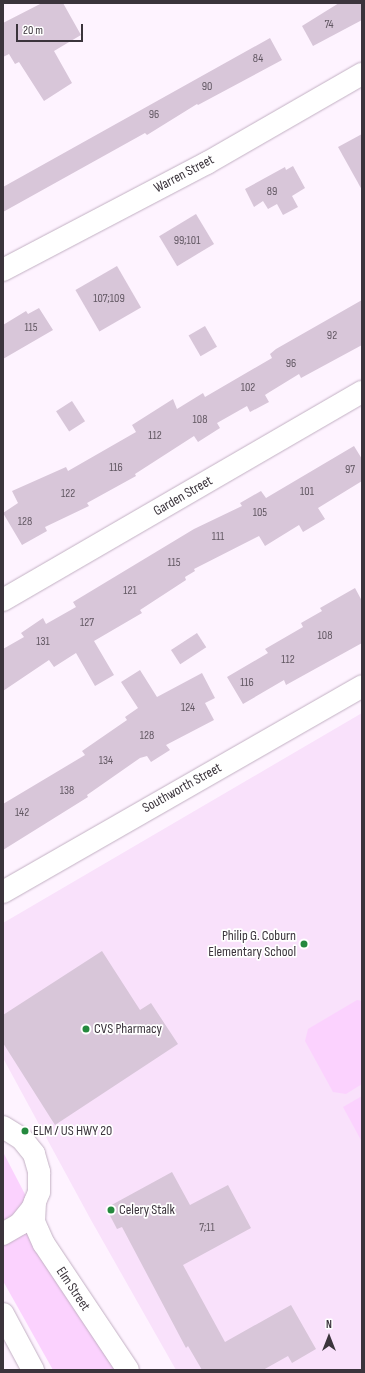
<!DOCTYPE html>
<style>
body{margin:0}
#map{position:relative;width:365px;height:1373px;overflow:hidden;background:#fef3ff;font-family:"Sofia Sans Condensed",sans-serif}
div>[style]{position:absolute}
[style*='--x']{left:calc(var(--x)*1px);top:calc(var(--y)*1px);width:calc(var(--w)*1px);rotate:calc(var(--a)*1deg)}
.built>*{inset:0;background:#f9e1fb}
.green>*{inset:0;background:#fbd2fe}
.building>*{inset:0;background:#d8c6d9;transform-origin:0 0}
.roads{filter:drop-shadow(0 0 1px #c2b0c3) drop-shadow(0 0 1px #c2b0c3)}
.street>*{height:22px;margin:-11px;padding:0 11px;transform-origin:11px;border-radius:11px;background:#fff}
.primary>*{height:22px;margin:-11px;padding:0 11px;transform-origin:11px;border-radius:11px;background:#fff}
.dots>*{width:11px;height:11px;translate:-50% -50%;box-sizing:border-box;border:2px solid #fff;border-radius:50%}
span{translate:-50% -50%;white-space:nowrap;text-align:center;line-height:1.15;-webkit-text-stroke:3.5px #fff;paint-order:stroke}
.number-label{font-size:12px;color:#625863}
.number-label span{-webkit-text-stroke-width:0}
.street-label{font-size:14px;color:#3b343c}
.poi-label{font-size:14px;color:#3b343c}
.right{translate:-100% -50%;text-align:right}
.left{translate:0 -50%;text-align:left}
.frame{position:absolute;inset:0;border:4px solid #3b343c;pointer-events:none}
.north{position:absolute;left:309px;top:1317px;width:40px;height:40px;-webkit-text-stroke:3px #fff;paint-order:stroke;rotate:0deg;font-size:11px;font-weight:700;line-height:16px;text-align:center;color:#3b343c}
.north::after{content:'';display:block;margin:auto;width:14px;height:18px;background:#3b343c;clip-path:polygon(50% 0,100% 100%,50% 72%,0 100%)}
.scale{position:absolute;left:16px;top:24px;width:67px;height:18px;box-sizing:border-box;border:2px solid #3b343c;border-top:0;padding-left:5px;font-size:12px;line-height:14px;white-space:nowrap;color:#3b343c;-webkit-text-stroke:3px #fff;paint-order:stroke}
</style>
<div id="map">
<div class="built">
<div style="clip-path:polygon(362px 713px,362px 1370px,176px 1370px,91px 1220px,3px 1058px,3px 923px)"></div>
</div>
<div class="green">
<div style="clip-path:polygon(357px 1000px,362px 1001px,362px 1084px,346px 1094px,333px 1092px,305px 1041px,308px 1029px)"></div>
<div style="clip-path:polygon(362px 1096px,362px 1142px,343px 1107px)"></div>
<div style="clip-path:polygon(3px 1152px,29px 1202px,114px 1370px,53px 1370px,3px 1281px)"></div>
</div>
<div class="building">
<div style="clip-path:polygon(42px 3px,63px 3px,81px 35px,54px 51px,72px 83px,44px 101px,19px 62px,15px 64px,9px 54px,3px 57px,3px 23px)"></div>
<div style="clip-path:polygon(339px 3px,362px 3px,362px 20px,313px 46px,302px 26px)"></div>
<div style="clip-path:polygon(270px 38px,282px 60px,198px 105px,197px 104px,147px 135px,145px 133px,3px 212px,3px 187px)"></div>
<div style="clip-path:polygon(362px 134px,362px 190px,338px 147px)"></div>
<div style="clip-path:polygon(293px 166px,305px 188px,292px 196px,298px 207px,283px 215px,277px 204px,268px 209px,263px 201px,254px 207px,245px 189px,285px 167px,286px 170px)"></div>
<div style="left:196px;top:214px;width:35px;height:43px;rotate:59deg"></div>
<div style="left:117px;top:266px;width:48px;height:48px;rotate:60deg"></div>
<div style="clip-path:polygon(362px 300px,362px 345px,301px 378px,299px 374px,268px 393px,265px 395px,269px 402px,250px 412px,247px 406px,217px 423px,220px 428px,198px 442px,194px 436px,135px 474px,136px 476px,87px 503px,89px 506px,45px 527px,47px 531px,22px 545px,3px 513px,18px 503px,12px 491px,66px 467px,68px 471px,136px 432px,132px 425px,173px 399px,177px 409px,203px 393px,205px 397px,272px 358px,270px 354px,276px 349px)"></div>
<div style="clip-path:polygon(39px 308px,53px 330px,3px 359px,3px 325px,26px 311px,28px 314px)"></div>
<div style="left:205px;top:326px;width:24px;height:19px;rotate:60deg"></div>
<div style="left:72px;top:401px;width:24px;height:19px;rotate:57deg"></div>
<div style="clip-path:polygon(354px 446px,362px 459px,362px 481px,318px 508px,325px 519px,303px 532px,299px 525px,265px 546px,259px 536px,194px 569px,195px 571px,185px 577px,186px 580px,140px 610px,142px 613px,94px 641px,114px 675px,95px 686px,76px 653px,54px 667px,49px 660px,3px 691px,3px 649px,24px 637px,21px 633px,43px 618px,46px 624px,76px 607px,73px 602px,194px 529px,242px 506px,240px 503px,261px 491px,266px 498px)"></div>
<div style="clip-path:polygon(355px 588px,362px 601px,362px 643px,286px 685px,284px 680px,243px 704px,227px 677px,268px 653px,265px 649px,303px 627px,301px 623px,322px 611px,320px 608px)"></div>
<div style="left:197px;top:633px;width:17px;height:31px;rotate:57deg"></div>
<div style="clip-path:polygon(140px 670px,157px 697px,202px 673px,215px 698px,205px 703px,214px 720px,166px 745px,170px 750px,151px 762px,147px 756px,140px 758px,87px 795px,88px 797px,3px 850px,3px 804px,85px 755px,82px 751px,127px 720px,125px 717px,138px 708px,121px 682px)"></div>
<div style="clip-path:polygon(102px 951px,140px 1010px,151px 1003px,178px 1044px,55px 1125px,3px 1043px,3px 1015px)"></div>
<div style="clip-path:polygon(172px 1172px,190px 1205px,228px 1185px,251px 1228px,183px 1265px,225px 1342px,291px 1305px,316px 1349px,292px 1363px,288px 1356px,263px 1370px,202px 1370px,188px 1346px,186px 1348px,122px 1227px,117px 1229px,106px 1208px)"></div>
</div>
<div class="roads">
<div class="street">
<div style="--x:3;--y:270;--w:230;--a:-27.7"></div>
<div style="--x:207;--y:163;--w:179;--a:-29.9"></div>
<div style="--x:3;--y:600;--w:415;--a:-30.1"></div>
<div style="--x:3;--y:892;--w:414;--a:-29.8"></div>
</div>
<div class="primary">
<div style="--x:3;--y:1127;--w:22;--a:32"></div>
<div style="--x:22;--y:1139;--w:19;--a:51"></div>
<div style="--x:34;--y:1154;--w:19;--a:74"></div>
<div style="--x:39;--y:1172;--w:20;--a:90"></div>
<div style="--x:39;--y:1192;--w:18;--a:112"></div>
<div style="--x:32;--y:1209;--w:19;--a:129"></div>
<div style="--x:20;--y:1224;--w:20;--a:150"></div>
<div style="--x:35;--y:1202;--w:20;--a:93"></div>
<div style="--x:34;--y:1222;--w:24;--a:66"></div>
<div style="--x:44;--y:1244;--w:151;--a:56.3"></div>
<div style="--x:3;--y:1314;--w:64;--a:61.8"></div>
</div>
</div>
<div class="dots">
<div style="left:304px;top:944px;background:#25893e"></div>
<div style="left:86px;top:1029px;background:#25893e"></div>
<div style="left:25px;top:1131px;background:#25893e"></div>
<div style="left:111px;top:1210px;background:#25893e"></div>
</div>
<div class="number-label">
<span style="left:329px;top:25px">74</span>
<span style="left:258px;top:59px">84</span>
<span style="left:207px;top:87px">90</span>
<span style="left:154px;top:115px">96</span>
<span style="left:272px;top:192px">89</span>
<span style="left:187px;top:241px">99;101</span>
<span style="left:109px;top:299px">107;109</span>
<span style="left:31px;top:328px">115</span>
<span style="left:332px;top:336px">92</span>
<span style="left:291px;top:364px">96</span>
<span style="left:248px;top:388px">102</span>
<span style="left:200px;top:420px">108</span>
<span style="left:155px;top:436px">112</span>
<span style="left:116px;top:468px">116</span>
<span style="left:350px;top:470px">97</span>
<span style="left:307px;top:492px">101</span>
<span style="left:68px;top:494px">122</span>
<span style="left:260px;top:513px">105</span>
<span style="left:25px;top:522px">128</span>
<span style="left:218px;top:537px">111</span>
<span style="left:174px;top:563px">115</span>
<span style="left:130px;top:591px">121</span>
<span style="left:87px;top:623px">127</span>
<span style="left:325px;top:636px">108</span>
<span style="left:43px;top:642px">131</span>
<span style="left:288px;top:660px">112</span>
<span style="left:247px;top:683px">116</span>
<span style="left:188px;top:708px">124</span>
<span style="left:147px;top:736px">128</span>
<span style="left:106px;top:761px">134</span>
<span style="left:67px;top:791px">138</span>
<span style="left:22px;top:813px">142</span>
<span style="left:207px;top:1228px">7;11</span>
</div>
<div class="street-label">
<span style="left:184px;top:174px;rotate:-28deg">Warren Street</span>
<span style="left:183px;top:496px;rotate:-30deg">Garden Street</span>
<span style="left:182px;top:788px;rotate:-29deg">Southworth Street</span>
<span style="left:73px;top:1289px;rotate:56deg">Elm Street</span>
</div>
<div class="poi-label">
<span class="right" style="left:296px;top:944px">Philip G. Coburn<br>Elementary School</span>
<span class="left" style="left:94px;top:1029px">CVS Pharmacy</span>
<span class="left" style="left:33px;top:1131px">ELM / US HWY 20</span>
<span class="left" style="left:119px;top:1210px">Celery Stalk</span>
</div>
<div class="frame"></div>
<div class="north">N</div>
<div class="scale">20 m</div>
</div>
